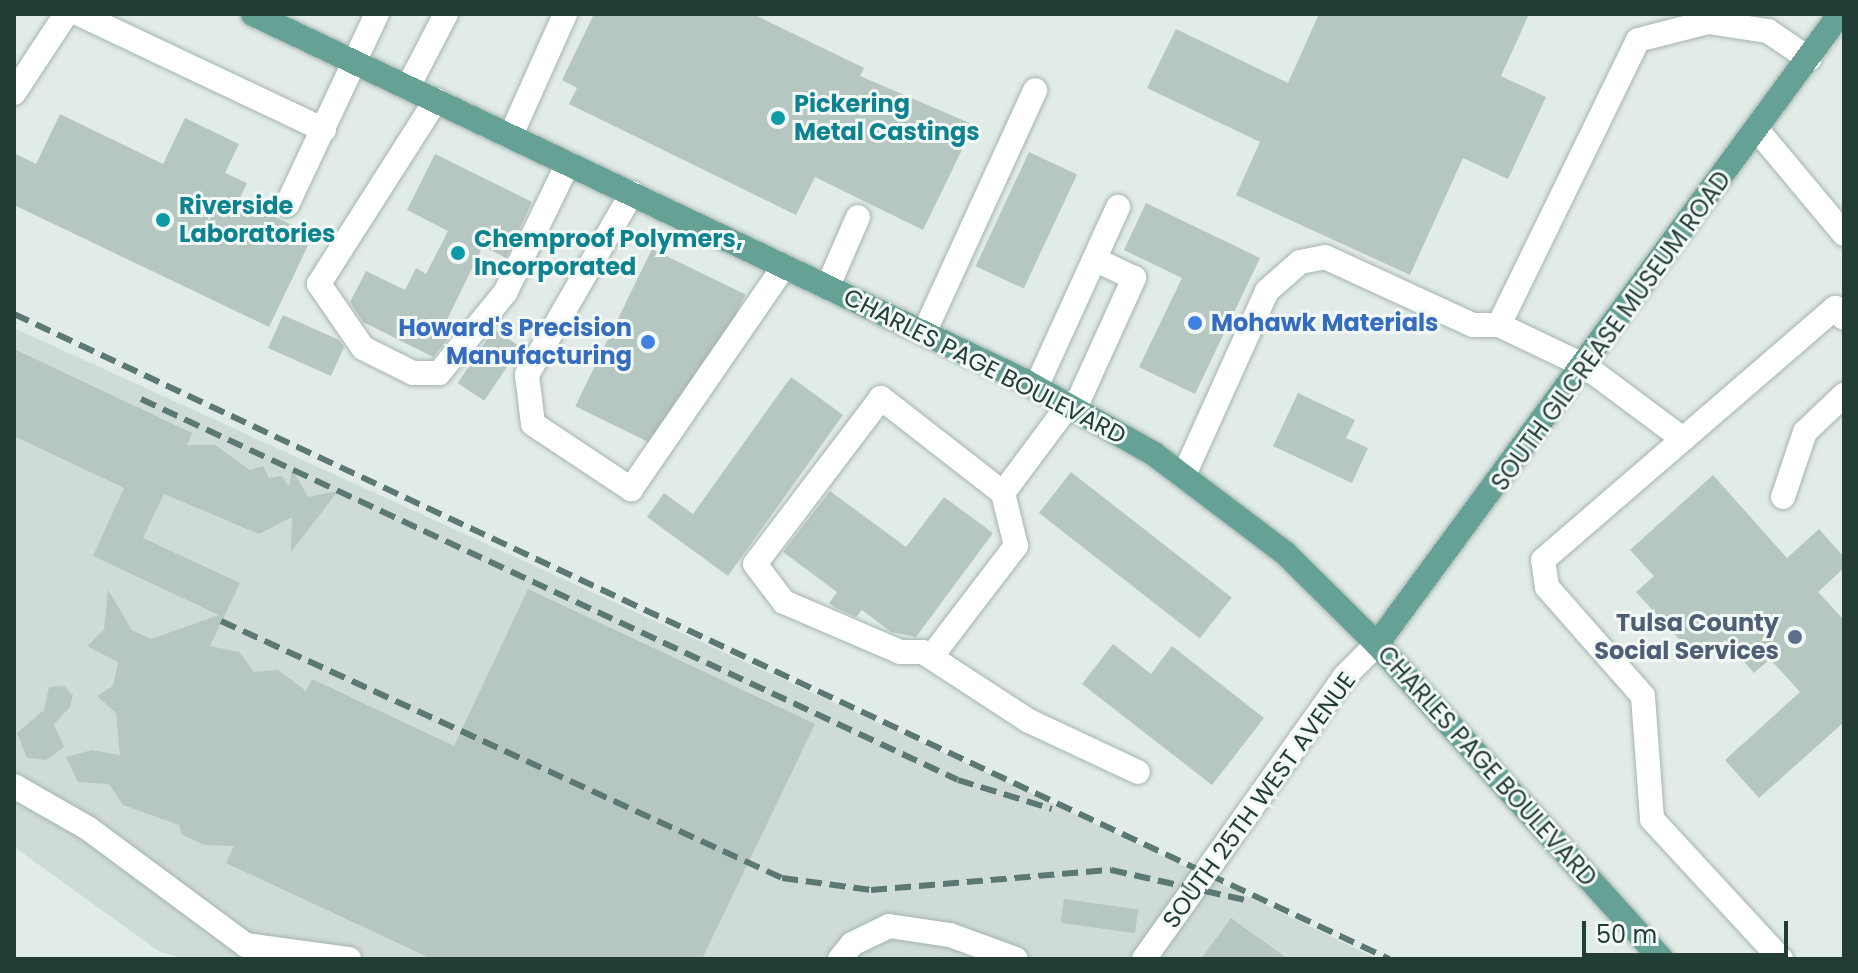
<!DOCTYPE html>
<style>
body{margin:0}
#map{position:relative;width:1858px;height:973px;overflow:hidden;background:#e1ebe7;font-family:Poppins,sans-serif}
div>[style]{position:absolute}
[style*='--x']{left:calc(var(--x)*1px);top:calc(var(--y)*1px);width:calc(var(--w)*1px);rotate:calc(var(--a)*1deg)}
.built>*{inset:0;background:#cfdbd6}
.building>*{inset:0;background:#b6c6c0;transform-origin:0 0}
.roads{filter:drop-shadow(0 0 2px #a4b3ae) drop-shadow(0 0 2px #a4b3ae)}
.minor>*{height:24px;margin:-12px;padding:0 12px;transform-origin:12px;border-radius:12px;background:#fff}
.major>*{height:24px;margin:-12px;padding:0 12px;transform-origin:12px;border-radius:12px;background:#66a195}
.rail>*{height:6px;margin-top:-3px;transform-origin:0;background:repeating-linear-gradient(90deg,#5c7872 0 16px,transparent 0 24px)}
.dots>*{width:22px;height:22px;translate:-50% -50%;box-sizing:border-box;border:4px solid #f2f8f5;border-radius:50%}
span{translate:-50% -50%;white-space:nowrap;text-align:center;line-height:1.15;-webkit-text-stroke:6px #f2f8f5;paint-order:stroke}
.culture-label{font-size:24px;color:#0d838f;font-weight:700}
.left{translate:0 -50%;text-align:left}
.shop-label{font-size:24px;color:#366cbe;font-weight:700}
.right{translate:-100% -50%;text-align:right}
.street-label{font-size:24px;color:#223c36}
.service-label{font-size:24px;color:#4e5e75;font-weight:700}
.frame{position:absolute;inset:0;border:16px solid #223c36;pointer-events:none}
.scale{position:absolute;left:1582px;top:921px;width:206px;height:36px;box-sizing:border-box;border:4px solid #223c36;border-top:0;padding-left:10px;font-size:24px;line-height:28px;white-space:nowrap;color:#223c36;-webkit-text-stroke:6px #f2f8f5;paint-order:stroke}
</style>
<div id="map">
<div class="built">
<div style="clip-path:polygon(14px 328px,1014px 785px,1378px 959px,184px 959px,159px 951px,14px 847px)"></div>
</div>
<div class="building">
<div style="clip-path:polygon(594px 14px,753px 14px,864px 68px,860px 76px,974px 125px,923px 230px,815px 177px,796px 215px,569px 104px,577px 88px,562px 80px)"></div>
<div style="clip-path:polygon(1319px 14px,1529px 14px,1501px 76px,1546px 97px,1508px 179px,1463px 158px,1410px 275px,1236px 195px,1260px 142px,1147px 88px,1176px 29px,1288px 83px)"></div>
<div style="clip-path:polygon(60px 114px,163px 164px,185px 118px,239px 144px,225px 173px,247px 183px,239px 200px,313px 235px,269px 327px,14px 205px,14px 153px,36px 164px)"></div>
<div style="left:1029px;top:152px;width:53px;height:126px;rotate:25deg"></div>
<div style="clip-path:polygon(435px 154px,532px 202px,506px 258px,483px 246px,444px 326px,454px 331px,433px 357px,363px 322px,350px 302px,366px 271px,405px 290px,416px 268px,426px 274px,448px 231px,407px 210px)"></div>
<div style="clip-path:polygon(1146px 203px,1260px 258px,1195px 394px,1139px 367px,1182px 278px,1124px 250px)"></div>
<div style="left:652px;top:249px;width:104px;height:175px;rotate:26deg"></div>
<div style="clip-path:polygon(283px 315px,339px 340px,344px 347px,331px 376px,268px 348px)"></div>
<div style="left:494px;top:329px;width:32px;height:65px;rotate:34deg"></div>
<div style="clip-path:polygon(14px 349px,192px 433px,187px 445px,215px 445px,250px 470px,263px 466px,269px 478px,282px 476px,289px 487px,292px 469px,308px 497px,338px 491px,291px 552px,292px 517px,259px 534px,164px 494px,143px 538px,240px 583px,210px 646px,239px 652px,254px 672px,278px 670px,306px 691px,312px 679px,454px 746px,528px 589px,815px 724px,702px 959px,432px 959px,226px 863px,234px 846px,205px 845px,182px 835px,179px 825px,123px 805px,109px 784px,78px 782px,66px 757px,92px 750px,120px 755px,116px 713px,97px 696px,113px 686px,118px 662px,87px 646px,104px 630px,108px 590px,132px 630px,151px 639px,219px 615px,93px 556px,124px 488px,14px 436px)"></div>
<div style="clip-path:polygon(791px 377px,843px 415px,728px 576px,647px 517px,664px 493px,693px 514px)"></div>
<div style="clip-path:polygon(1298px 393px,1355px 420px,1346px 438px,1368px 448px,1352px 483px,1273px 446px)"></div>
<div style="left:1071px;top:472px;width:204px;height:52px;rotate:38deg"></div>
<div style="clip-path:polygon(1713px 475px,1787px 558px,1819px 529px,1844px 557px,1844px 568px,1818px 592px,1844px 620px,1844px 722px,1759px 798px,1725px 760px,1800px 692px,1770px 659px,1754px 673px,1725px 640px,1700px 662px,1636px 592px,1654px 576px,1630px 550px)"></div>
<div style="clip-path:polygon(830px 491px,906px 547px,944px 497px,993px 533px,916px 637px,891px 632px,862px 610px,856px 617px,836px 608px,829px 603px,837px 592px,783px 552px)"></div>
<div style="clip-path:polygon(1113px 644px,1151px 674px,1172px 646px,1264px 718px,1212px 785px,1082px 684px)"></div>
<div style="clip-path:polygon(64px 686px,73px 695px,70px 707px,54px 724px,64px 747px,46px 760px,27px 758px,17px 733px,44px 710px,49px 687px)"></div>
<div style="left:1064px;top:899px;width:75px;height:24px;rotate:8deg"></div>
<div style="clip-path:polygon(1231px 918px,1288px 959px,1201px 959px)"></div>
</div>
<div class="roads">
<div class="minor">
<div style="--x:79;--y:14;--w:271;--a:25.3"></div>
<div style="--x:408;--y:87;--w:82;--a:-62.5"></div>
<div style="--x:14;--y:93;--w:95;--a:-56.6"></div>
<div style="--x:436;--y:100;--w:218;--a:122.5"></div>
<div style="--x:319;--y:284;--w:78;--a:55.5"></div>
<div style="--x:363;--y:348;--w:56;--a:26.6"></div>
<div style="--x:413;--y:373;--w:26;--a:0"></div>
<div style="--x:439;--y:373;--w:104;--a:-50.5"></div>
<div style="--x:505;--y:293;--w:144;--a:-64.1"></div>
<div style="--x:1758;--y:131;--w:134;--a:50.1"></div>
<div style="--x:511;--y:135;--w:133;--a:-65.9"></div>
<div style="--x:632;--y:193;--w:210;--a:120"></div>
<div style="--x:527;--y:375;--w:49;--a:83"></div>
<div style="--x:533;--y:424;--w:118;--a:33.6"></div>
<div style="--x:631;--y:489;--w:270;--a:-55.5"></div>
<div style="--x:287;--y:205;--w:211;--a:-64.8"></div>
<div style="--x:828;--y:286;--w:75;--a:-66.5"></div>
<div style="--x:924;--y:333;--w:267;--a:-65.4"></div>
<div style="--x:1036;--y:387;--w:198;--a:-65.5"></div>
<div style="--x:1070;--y:403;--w:112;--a:126.7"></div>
<div style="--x:1003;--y:493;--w:155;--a:-142.1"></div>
<div style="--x:881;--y:398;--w:208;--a:127.2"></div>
<div style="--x:755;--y:564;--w:48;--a:52.7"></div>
<div style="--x:784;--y:602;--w:126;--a:23.3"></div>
<div style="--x:900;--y:652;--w:23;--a:0"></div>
<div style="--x:923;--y:652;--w:126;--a:33.1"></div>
<div style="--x:1029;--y:721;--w:120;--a:25.1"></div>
<div style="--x:1076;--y:406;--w:141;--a:-65.6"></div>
<div style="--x:1134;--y:278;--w:44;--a:-154.6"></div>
<div style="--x:1683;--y:439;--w:122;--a:-143.3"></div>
<div style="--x:1585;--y:366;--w:95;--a:-154.5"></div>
<div style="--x:1499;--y:325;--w:317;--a:-64"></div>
<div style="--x:1638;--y:40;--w:72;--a:-14.4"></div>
<div style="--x:1708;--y:22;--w:61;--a:8.5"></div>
<div style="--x:1768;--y:31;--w:50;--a:34.3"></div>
<div style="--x:1184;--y:475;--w:202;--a:-65.7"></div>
<div style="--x:1267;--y:291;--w:44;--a:-41.3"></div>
<div style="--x:1300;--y:262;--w:25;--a:-11"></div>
<div style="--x:1325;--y:257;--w:163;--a:24.7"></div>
<div style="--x:1473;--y:325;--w:26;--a:0"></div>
<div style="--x:1783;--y:497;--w:69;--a:-71.3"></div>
<div style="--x:1805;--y:432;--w:54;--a:-43.5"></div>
<div style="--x:931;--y:657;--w:140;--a:-52.6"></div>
<div style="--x:1016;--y:546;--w:55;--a:-103.8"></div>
<div style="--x:14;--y:786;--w:86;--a:29.8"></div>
<div style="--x:89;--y:829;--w:195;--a:36.5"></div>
<div style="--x:246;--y:945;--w:104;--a:7.7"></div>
<div style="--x:840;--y:959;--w:19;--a:-51"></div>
<div style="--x:852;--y:944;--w:41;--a:-25.9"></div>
<div style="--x:889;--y:926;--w:62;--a:8.4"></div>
<div style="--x:950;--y:935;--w:70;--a:20"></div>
<div style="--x:1144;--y:959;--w:347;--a:-54.6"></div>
<div style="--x:1345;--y:676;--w:45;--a:-45"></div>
<div style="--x:1781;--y:959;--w:190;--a:-132.7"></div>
<div style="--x:1652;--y:819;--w:123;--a:-94.2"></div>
<div style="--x:1643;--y:696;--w:145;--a:-131.4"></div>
<div style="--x:1547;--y:587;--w:27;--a:-98"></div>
<div style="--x:1543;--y:560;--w:386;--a:-40.8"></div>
<div style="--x:1835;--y:308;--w:13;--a:48"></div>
</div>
<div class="major">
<div style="--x:253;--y:14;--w:855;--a:25.43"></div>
<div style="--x:1025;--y:381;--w:148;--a:29.5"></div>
<div style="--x:1154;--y:454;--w:164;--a:37.1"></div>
<div style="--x:1285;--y:553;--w:129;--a:44.7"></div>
<div style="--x:1377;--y:644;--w:425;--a:47.9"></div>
<div style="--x:1377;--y:644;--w:782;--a:-53.69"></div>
</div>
</div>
<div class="rail">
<div style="--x:14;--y:314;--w:1519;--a:25.13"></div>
<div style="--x:141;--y:399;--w:901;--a:25"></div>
<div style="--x:958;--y:780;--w:98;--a:17.1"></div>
<div style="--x:221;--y:621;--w:617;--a:24.61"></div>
<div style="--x:782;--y:878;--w:90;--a:7.7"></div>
<div style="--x:871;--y:890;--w:241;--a:-4.8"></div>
<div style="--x:1111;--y:870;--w:142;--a:12.6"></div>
</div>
<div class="dots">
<div style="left:778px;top:118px;background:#0f9aa8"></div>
<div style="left:163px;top:220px;background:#0f9aa8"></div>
<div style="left:458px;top:253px;background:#0f9aa8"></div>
<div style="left:1195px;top:323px;background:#3f7fe0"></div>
<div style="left:648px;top:342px;background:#3f7fe0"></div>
<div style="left:1795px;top:637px;background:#5c6f8a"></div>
</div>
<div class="culture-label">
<span class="left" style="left:794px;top:118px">Pickering<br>Metal Castings</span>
<span class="left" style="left:179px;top:220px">Riverside<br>Laboratories</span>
<span class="left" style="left:474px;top:253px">Chemproof Polymers,<br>Incorporated</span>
</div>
<div class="shop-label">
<span class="left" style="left:1211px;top:323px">Mohawk Materials</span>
<span class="right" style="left:632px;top:342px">Howard's Precision<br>Manufacturing</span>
</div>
<div class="street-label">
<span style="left:1611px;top:331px;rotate:-54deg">SOUTH GILCREASE MUSEUM ROAD</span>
<span style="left:985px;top:366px;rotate:27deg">CHARLES PAGE BOULEVARD</span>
<span style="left:1487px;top:766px;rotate:48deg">CHARLES PAGE BOULEVARD</span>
<span style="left:1259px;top:800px;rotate:-54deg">SOUTH 25TH WEST AVENUE</span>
</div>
<div class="service-label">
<span class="right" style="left:1779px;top:637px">Tulsa County<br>Social Services</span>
</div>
<div class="frame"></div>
<div class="scale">50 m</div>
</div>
